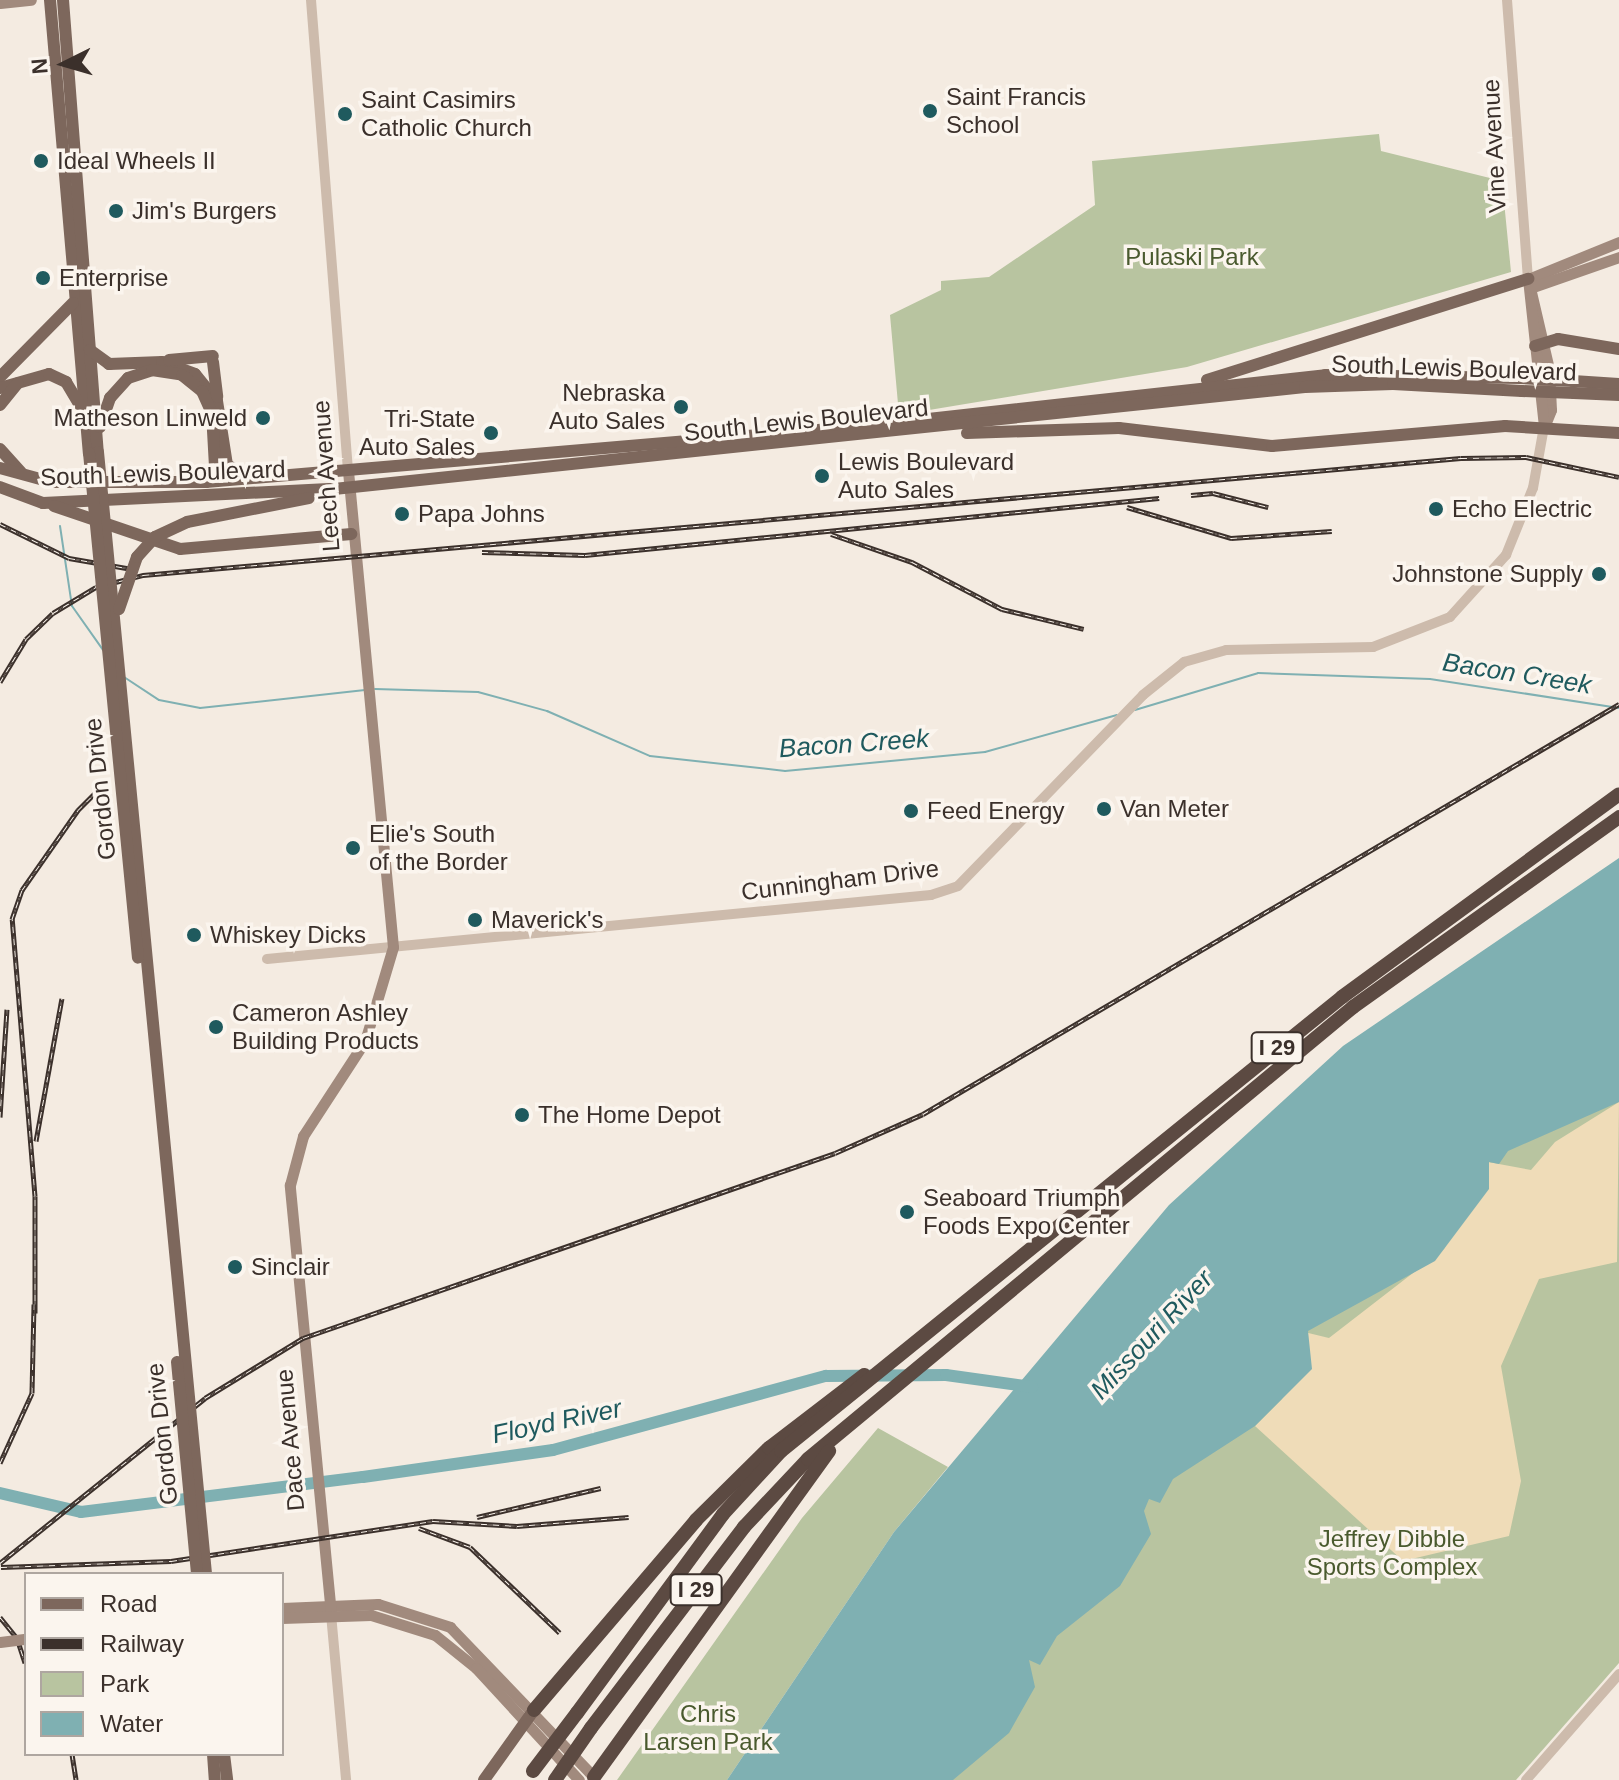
<!DOCTYPE html>
<style>
body{margin:0}
#map{position:relative;width:1619px;height:1780px;overflow:hidden;background:#f4ebe1;font-family:Helvetica,sans-serif}
div>[style]{position:absolute}
[style*='--x']{left:calc(var(--x)*1px);top:calc(var(--y)*1px);width:calc(var(--w)*1px);rotate:calc(var(--a)*1deg)}
.green>*{inset:0;background:#b8c4a0}
.sand>*{inset:0;background:#efdcb8}
.water>*{inset:0;background:#7fb0b2}
.stream>*{height:2px;margin:-1px;padding:0 1px;transform-origin:1px;border-radius:1px;background:#7fb0b2}
.river>*{height:12px;margin:-6px;padding:0 6px;transform-origin:6px;border-radius:6px;background:#7fb0b2}
.tertiary>*{height:10px;margin:-5px;padding:0 5px;transform-origin:5px;border-radius:5px;background:#cdbbac}
.secondary>*{height:11px;margin:-5.5px;padding:0 5.5px;transform-origin:5.5px;border-radius:5.5px;background:#a18a7d}
.primary>*{height:12px;margin:-6px;padding:0 6px;transform-origin:6px;border-radius:6px;background:#7d675c}
.motorway>*{height:14px;margin:-7px;padding:0 7px;transform-origin:7px;border-radius:7px;background:#5c4a42}
.rail>*{height:5px;margin-top:-2.5px;transform-origin:0;background:repeating-linear-gradient(90deg,#fbf5ee 0 6px,#3b302b 0 12px);box-sizing:border-box;border-block:2px solid #3b302b}
.secondary-bridge>*{height:11px;margin:-5.5px;padding:0 5.5px;transform-origin:5.5px;border-radius:5.5px;background:#a18a7d}
.primary-bridge>*{height:12px;margin:-6px;padding:0 6px;transform-origin:6px;border-radius:6px;background:#7d675c}
.motorway-bridge>*{height:14px;margin:-7px;padding:0 7px;transform-origin:7px;border-radius:7px;background:#5c4a42}
.dots>*{width:22px;height:22px;translate:-50% -50%;box-sizing:border-box;border:4px solid #fbf5ee;border-radius:50%}
span{translate:-50% -50%;white-space:nowrap;text-align:center;line-height:1.15;-webkit-text-stroke:7px #fbf5ee;paint-order:stroke}
.shield-label span{padding:2px 6px;background:#fbf5ee;border:2px solid;border-radius:6px;-webkit-text-stroke-width:0}
.shield-label{font-size:22px;color:#3b302b;font-weight:700}
.poi-label{font-size:24px;color:#3b302b}
.left{translate:0 -50%;text-align:left}
.right{translate:-100% -50%;text-align:right}
.street-label{font-size:24px;color:#3b302b}
.park-label{font-size:24px;color:#4a5a2e}
.water-label{font-size:26px;color:#1f5a5e;font-style:italic}
.legend{position:absolute;left:24px;top:1572px;width:260px;height:184px;box-sizing:border-box;background:#fbf5ee;border:2px solid #aea6a0;margin:0;padding:10px 14px;list-style:none;font-size:24px;color:#3b302b}
.legend li{display:flex;align-items:center;gap:16px;height:40px}
.legend b{width:40px;border:2px solid #aea6a0}
.north{position:absolute;left:24px;top:24px;width:80px;height:80px;-webkit-text-stroke:6px #fbf5ee;paint-order:stroke;rotate:265deg;font-size:22px;font-weight:700;line-height:32px;text-align:center;color:#3b302b}
.north::after{content:'';display:block;margin:auto;width:28px;height:36px;background:#3b302b;clip-path:polygon(50% 0,100% 100%,50% 72%,0 100%)}
</style>
<div id="map">
<div class="green">
<div style="clip-path:polygon(1379px 134px,1381px 151px,1502px 181px,1511px 272px,1187px 367px,899px 415px,890px 315px,941px 290px,941px 281px,989px 277px,1095px 205px,1092px 161px)"></div>
<div style="clip-path:polygon(1619px 1040px,1619px 1663px,1516px 1780px,926px 1780px,1096px 1532px,1389px 1231px)"></div>
<div style="clip-path:polygon(878px 1428px,948px 1467px,894px 1532px,727px 1780px,617px 1780px,802px 1518px)"></div>
</div>
<div class="sand">
<div style="clip-path:polygon(1619px 1102px,1617px 1262px,1539px 1279px,1501px 1366px,1521px 1481px,1509px 1536px,1403px 1561px,1255px 1426px,1282px 1399px,1300px 1331px,1329px 1338px,1444px 1249px,1488px 1162px,1531px 1170px,1555px 1142px)"></div>
</div>
<div class="water">
<div style="clip-path:polygon(1619px 858px,1619px 1102px,1508px 1151px,1499px 1164px,1489px 1162px,1489px 1189px,1435px 1261px,1308px 1331px,1312px 1369px,1255px 1426px,1173px 1479px,1160px 1503px,1149px 1499px,1144px 1511px,1151px 1534px,1120px 1586px,1057px 1636px,1040px 1665px,1029px 1660px,1035px 1687px,1009px 1733px,953px 1780px,727px 1780px,894px 1532px,1169px 1205px,1343px 1046px)"></div>
</div>
<div class="stream">
<div style="--x:60;--y:526;--w:81;--a:81.5"></div>
<div style="--x:72;--y:606;--w:54;--a:54.8"></div>
<div style="--x:124;--y:677;--w:42;--a:33.3"></div>
<div style="--x:159;--y:700;--w:42;--a:11"></div>
<div style="--x:200;--y:708;--w:166;--a:-6.2"></div>
<div style="--x:375;--y:689;--w:103;--a:1.7"></div>
<div style="--x:478;--y:692;--w:72;--a:15.4"></div>
<div style="--x:547;--y:711;--w:112;--a:23.6"></div>
<div style="--x:650;--y:756;--w:136;--a:6.3"></div>
<div style="--x:785;--y:771;--w:201;--a:-5.4"></div>
<div style="--x:985;--y:752;--w:137;--a:-15.7"></div>
<div style="--x:1135;--y:710;--w:128;--a:-16.7"></div>
<div style="--x:1258;--y:673;--w:172;--a:2"></div>
<div style="--x:1430;--y:679;--w:191;--a:8.7"></div>
</div>
<div class="river">
<div style="--x:0;--y:1493;--w:83;--a:13.2"></div>
<div style="--x:81;--y:1512;--w:284;--a:-7.1"></div>
<div style="--x:363;--y:1477;--w:192;--a:-8.1"></div>
<div style="--x:553;--y:1450;--w:283;--a:-15.2"></div>
<div style="--x:826;--y:1376;--w:120;--a:-0.5"></div>
<div style="--x:946;--y:1375;--w:87;--a:7.9"></div>
</div>
<div class="tertiary">
<div style="--x:311;--y:0;--w:473;--a:85.5"></div>
<div style="--x:1507;--y:0;--w:280;--a:85.7"></div>
<div style="--x:267;--y:959;--w:667;--a:-5.51"></div>
<div style="--x:931;--y:895;--w:28;--a:-18"></div>
<div style="--x:958;--y:886;--w:266;--a:-45.9"></div>
<div style="--x:1143;--y:695;--w:53;--a:-38.8"></div>
<div style="--x:1184;--y:662;--w:44;--a:-15.9"></div>
<div style="--x:1226;--y:650;--w:147;--a:-1.2"></div>
<div style="--x:1373;--y:647;--w:83;--a:-21.3"></div>
<div style="--x:1450;--y:617;--w:84;--a:-47.9"></div>
<div style="--x:1506;--y:555;--w:72;--a:-68.1"></div>
<div style="--x:1533;--y:488;--w:62;--a:-79.8"></div>
<div style="--x:331;--y:1614;--w:167;--a:84.8"></div>
<div style="--x:1526;--y:1780;--w:141;--a:-48.7"></div>
</div>
<div class="secondary">
<div style="--x:0;--y:3;--w:31;--a:-6"></div>
<div style="--x:1528;--y:279;--w:92;--a:76.9"></div>
<div style="--x:1549;--y:369;--w:41;--a:87.2"></div>
<div style="--x:1551;--y:410;--w:18;--a:112"></div>
<div style="--x:1528;--y:279;--w:149;--a:83.8"></div>
<div style="--x:1528;--y:279;--w:98;--a:-22.1"></div>
<div style="--x:1530;--y:288;--w:94;--a:-19.2"></div>
<div style="--x:282;--y:1608;--w:96;--a:-2.4"></div>
<div style="--x:378;--y:1604;--w:76;--a:17.7"></div>
<div style="--x:450;--y:1627;--w:208;--a:46.2"></div>
<div style="--x:331;--y:1614;--w:431;--a:-95.5"></div>
<div style="--x:290;--y:1185;--w:51;--a:-75.1"></div>
<div style="--x:303;--y:1136;--w:113;--a:-56.9"></div>
<div style="--x:365;--y:1041;--w:98;--a:-73.4"></div>
<div style="--x:393;--y:947;--w:477;--a:-95.4"></div>
<div style="--x:282;--y:1618;--w:89;--a:-1.9"></div>
<div style="--x:371;--y:1615;--w:67;--a:17.4"></div>
<div style="--x:435;--y:1635;--w:53;--a:38.8"></div>
<div style="--x:476;--y:1668;--w:152;--a:47.4"></div>
</div>
<div class="primary">
<div style="--x:50;--y:0;--w:455;--a:85.1"></div>
<div style="--x:63;--y:0;--w:453;--a:85.6"></div>
<div style="--x:1535;--y:346;--w:24;--a:-17"></div>
<div style="--x:1558;--y:339;--w:62;--a:9.3"></div>
<div style="--x:90;--y:350;--w:24;--a:36"></div>
<div style="--x:109;--y:364;--w:53;--a:-2.2"></div>
<div style="--x:162;--y:362;--w:35;--a:20"></div>
<div style="--x:195;--y:374;--w:35;--a:51"></div>
<div style="--x:217;--y:401;--w:65;--a:81.1"></div>
<div style="--x:227;--y:465;--w:23;--a:29"></div>
<div style="--x:169;--y:360;--w:44;--a:-5.2"></div>
<div style="--x:213;--y:362;--w:35;--a:83"></div>
<div style="--x:0;--y:377;--w:104;--a:-45.4"></div>
<div style="--x:1207;--y:380;--w:337;--a:-17.5"></div>
<div style="--x:1573;--y:381;--w:46;--a:3.7"></div>
<div style="--x:0;--y:388;--w:51;--a:-15.9"></div>
<div style="--x:49;--y:374;--w:19;--a:25"></div>
<div style="--x:66;--y:382;--w:26;--a:59"></div>
<div style="--x:1574;--y:393;--w:45;--a:2.5"></div>
<div style="--x:0;--y:405;--w:28;--a:-51"></div>
<div style="--x:100;--y:427;--w:31;--a:-71"></div>
<div style="--x:110;--y:398;--w:27;--a:-48"></div>
<div style="--x:128;--y:378;--w:25;--a:-18"></div>
<div style="--x:152;--y:370;--w:30;--a:9"></div>
<div style="--x:182;--y:375;--w:26;--a:39"></div>
<div style="--x:202;--y:391;--w:24;--a:66"></div>
<div style="--x:212;--y:413;--w:53;--a:86.8"></div>
<div style="--x:215;--y:466;--w:18;--a:119"></div>
<div style="--x:967;--y:433;--w:152;--a:-1.9"></div>
<div style="--x:1119;--y:428;--w:154;--a:6.7"></div>
<div style="--x:1272;--y:446;--w:234;--a:-4.9"></div>
<div style="--x:1505;--y:426;--w:114;--a:3.5"></div>
<div style="--x:0;--y:449;--w:31;--a:48"></div>
<div style="--x:0;--y:468;--w:53;--a:15.4"></div>
<div style="--x:51;--y:482;--w:155;--a:0"></div>
<div style="--x:206;--y:482;--w:661;--a:-4.86"></div>
<div style="--x:865;--y:426;--w:463;--a:-6.3"></div>
<div style="--x:1325;--y:375;--w:196;--a:0.9"></div>
<div style="--x:0;--y:487;--w:46;--a:20.4"></div>
<div style="--x:43;--y:503;--w:291;--a:-2.8"></div>
<div style="--x:334;--y:489;--w:976;--a:-6"></div>
<div style="--x:1305;--y:387;--w:88;--a:-2"></div>
<div style="--x:1393;--y:384;--w:129;--a:3.1"></div>
<div style="--x:54;--y:506;--w:133;--a:18.8"></div>
<div style="--x:180;--y:549;--w:172;--a:-5"></div>
<div style="--x:187;--y:522;--w:124;--a:-11.1"></div>
<div style="--x:213;--y:1754;--w:26;--a:86"></div>
<div style="--x:224;--y:1754;--w:26;--a:83"></div>
<div style="--x:484;--y:1780;--w:86;--a:-54.5"></div>
</div>
<div class="motorway">
<div style="--x:534;--y:1710;--w:250;--a:-49.5"></div>
<div style="--x:696;--y:1520;--w:103;--a:-44.6"></div>
<div style="--x:769;--y:1448;--w:120;--a:-37.5"></div>
<div style="--x:577;--y:1713;--w:247;--a:-53.7"></div>
<div style="--x:723;--y:1514;--w:86;--a:-47.4"></div>
<div style="--x:781;--y:1451;--w:722;--a:-38.98"></div>
<div style="--x:1342;--y:997;--w:343;--a:-36.2"></div>
<div style="--x:591;--y:1728;--w:253;--a:-52.7"></div>
<div style="--x:744;--y:1527;--w:93;--a:-46.7"></div>
<div style="--x:808;--y:1459;--w:708;--a:-39.67"></div>
<div style="--x:1353;--y:1007;--w:327;--a:-35.5"></div>
<div style="--x:594;--y:1777;--w:402;--a:-54.2"></div>
</div>
<div class="rail">
<div style="--x:1191;--y:495;--w:22;--a:-5"></div>
<div style="--x:1213;--y:493;--w:57;--a:14.3"></div>
<div style="--x:1127;--y:507;--w:109;--a:16.6"></div>
<div style="--x:1231;--y:538;--w:101;--a:-4"></div>
<div style="--x:0;--y:524;--w:77;--a:26.2"></div>
<div style="--x:69;--y:558;--w:70;--a:9.9"></div>
<div style="--x:831;--y:534;--w:86;--a:19.1"></div>
<div style="--x:912;--y:562;--w:102;--a:27.6"></div>
<div style="--x:1002;--y:609;--w:84;--a:13.7"></div>
<div style="--x:482;--y:552;--w:103;--a:1.7"></div>
<div style="--x:585;--y:555;--w:577;--a:-5.67"></div>
<div style="--x:0;--y:682;--w:50;--a:-58.8"></div>
<div style="--x:26;--y:639;--w:37;--a:-44"></div>
<div style="--x:53;--y:613;--w:50;--a:-31.2"></div>
<div style="--x:96;--y:587;--w:49;--a:-14.3"></div>
<div style="--x:143;--y:575;--w:1323;--a:-5.07"></div>
<div style="--x:1461;--y:458;--w:65;--a:-0.9"></div>
<div style="--x:1526;--y:457;--w:95;--a:12.1"></div>
<div style="--x:0;--y:1117;--w:108;--a:-86.3"></div>
<div style="--x:36;--y:1141;--w:145;--a:-79.7"></div>
<div style="--x:35;--y:1313;--w:117;--a:-90"></div>
<div style="--x:35;--y:1196;--w:278;--a:-94.7"></div>
<div style="--x:12;--y:919;--w:31;--a:-71"></div>
<div style="--x:22;--y:890;--w:98;--a:-55"></div>
<div style="--x:78;--y:810;--w:35;--a:-45"></div>
<div style="--x:0;--y:1463;--w:77;--a:-65.4"></div>
<div style="--x:32;--y:1393;--w:89;--a:-88.7"></div>
<div style="--x:477;--y:1517;--w:127;--a:-13.2"></div>
<div style="--x:419;--y:1528;--w:54;--a:20.4"></div>
<div style="--x:470;--y:1547;--w:124;--a:43.7"></div>
<div style="--x:0;--y:1563;--w:263;--a:-38.8"></div>
<div style="--x:205;--y:1398;--w:115;--a:-31.5"></div>
<div style="--x:303;--y:1338;--w:563;--a:-19.17"></div>
<div style="--x:835;--y:1153;--w:96;--a:-23.9"></div>
<div style="--x:923;--y:1114;--w:808;--a:-30.5"></div>
<div style="--x:1;--y:1567;--w:170;--a:-2"></div>
<div style="--x:171;--y:1561;--w:265;--a:-8.7"></div>
<div style="--x:433;--y:1521;--w:84;--a:3.4"></div>
<div style="--x:517;--y:1526;--w:112;--a:-4.6"></div>
<div style="--x:0;--y:1617;--w:27;--a:51"></div>
<div style="--x:17;--y:1638;--w:26;--a:72"></div>
<div style="--x:72;--y:1754;--w:26;--a:81"></div>
</div>
<div class="secondary-bridge">
<div style="--x:0;--y:1642;--w:26;--a:-7"></div>
</div>
<div class="primary-bridge">
<div style="--x:1521;--y:378;--w:52;--a:3.3"></div>
<div style="--x:1522;--y:391;--w:52;--a:2.2"></div>
<div style="--x:98;--y:452;--w:1127;--a:84.5"></div>
<div style="--x:89;--y:453;--w:507;--a:84.46"></div>
<div style="--x:119;--y:609;--w:55;--a:-70.9"></div>
<div style="--x:137;--y:557;--w:27;--a:-48"></div>
<div style="--x:155;--y:537;--w:35;--a:-25"></div>
<div style="--x:177;--y:1362;--w:213;--a:84.6"></div>
</div>
<div class="motorway-bridge">
<div style="--x:533;--y:1771;--w:73;--a:-52.8"></div>
<div style="--x:555;--y:1780;--w:63;--a:-55.3"></div>
</div>
<div class="dots">
<div style="left:930px;top:111px;background:#1f5a5e"></div>
<div style="left:345px;top:114px;background:#1f5a5e"></div>
<div style="left:41px;top:161px;background:#1f5a5e"></div>
<div style="left:116px;top:211px;background:#1f5a5e"></div>
<div style="left:43px;top:278px;background:#1f5a5e"></div>
<div style="left:681px;top:407px;background:#1f5a5e"></div>
<div style="left:263px;top:418px;background:#1f5a5e"></div>
<div style="left:491px;top:433px;background:#1f5a5e"></div>
<div style="left:822px;top:476px;background:#1f5a5e"></div>
<div style="left:1436px;top:509px;background:#1f5a5e"></div>
<div style="left:402px;top:514px;background:#1f5a5e"></div>
<div style="left:1599px;top:574px;background:#1f5a5e"></div>
<div style="left:1104px;top:809px;background:#1f5a5e"></div>
<div style="left:911px;top:811px;background:#1f5a5e"></div>
<div style="left:353px;top:848px;background:#1f5a5e"></div>
<div style="left:475px;top:920px;background:#1f5a5e"></div>
<div style="left:194px;top:935px;background:#1f5a5e"></div>
<div style="left:216px;top:1027px;background:#1f5a5e"></div>
<div style="left:522px;top:1115px;background:#1f5a5e"></div>
<div style="left:907px;top:1212px;background:#1f5a5e"></div>
<div style="left:235px;top:1267px;background:#1f5a5e"></div>
</div>
<div class="shield-label">
<span style="left:1277px;top:1048px">I 29</span>
<span style="left:696px;top:1590px">I 29</span>
</div>
<div class="poi-label">
<span class="left" style="left:946px;top:111px">Saint Francis<br>School</span>
<span class="left" style="left:361px;top:114px">Saint Casimirs<br>Catholic Church</span>
<span class="left" style="left:57px;top:161px">Ideal Wheels II</span>
<span class="left" style="left:132px;top:211px">Jim's Burgers</span>
<span class="left" style="left:59px;top:278px">Enterprise</span>
<span class="right" style="left:665px;top:407px">Nebraska<br>Auto Sales</span>
<span class="right" style="left:247px;top:418px">Matheson Linweld</span>
<span class="right" style="left:475px;top:433px">Tri-State<br>Auto Sales</span>
<span class="left" style="left:838px;top:476px">Lewis Boulevard<br>Auto Sales</span>
<span class="left" style="left:1452px;top:509px">Echo Electric</span>
<span class="left" style="left:418px;top:514px">Papa Johns</span>
<span class="right" style="left:1583px;top:574px">Johnstone Supply</span>
<span class="left" style="left:1120px;top:809px">Van Meter</span>
<span class="left" style="left:927px;top:811px">Feed Energy</span>
<span class="left" style="left:369px;top:848px">Elie's South<br>of the Border</span>
<span class="left" style="left:491px;top:920px">Maverick's</span>
<span class="left" style="left:210px;top:935px">Whiskey Dicks</span>
<span class="left" style="left:232px;top:1027px">Cameron Ashley<br>Building Products</span>
<span class="left" style="left:538px;top:1115px">The Home Depot</span>
<span class="left" style="left:923px;top:1212px">Seaboard Triumph<br>Foods Expo Center</span>
<span class="left" style="left:251px;top:1267px">Sinclair</span>
</div>
<div class="street-label">
<span style="left:1494px;top:146px;rotate:-93deg">Vine Avenue</span>
<span style="left:1454px;top:368px;rotate:2deg">South Lewis Boulevard</span>
<span style="left:806px;top:420px;rotate:-6deg">South Lewis Boulevard</span>
<span style="left:163px;top:473px;rotate:-2deg">South Lewis Boulevard</span>
<span style="left:326px;top:476px;rotate:-94deg">Leech Avenue</span>
<span style="left:100px;top:789px;rotate:-96deg">Gordon Drive</span>
<span style="left:840px;top:880px;rotate:-7deg">Cunningham Drive</span>
<span style="left:162px;top:1434px;rotate:-96deg">Gordon Drive</span>
<span style="left:290px;top:1440px;rotate:-95deg">Dace Avenue</span>
</div>
<div class="park-label">
<span style="left:1192px;top:257px">Pulaski Park</span>
<span style="left:1392px;top:1553px">Jeffrey Dibble<br>Sports Complex</span>
<span style="left:708px;top:1728px">Chris<br>Larsen Park</span>
</div>
<div class="water-label">
<span style="left:1517px;top:674px;rotate:9deg">Bacon Creek</span>
<span style="left:854px;top:744px;rotate:-4deg">Bacon Creek</span>
<span style="left:1152px;top:1335px;rotate:-47deg">Missouri River</span>
<span style="left:557px;top:1422px;rotate:-12deg">Floyd River</span>
</div>
<ul class="legend">
<li><b style="height:10px;background:#7d675c"></b>Road</li>
<li><b style="height:10px;background:#3b302b"></b>Railway</li>
<li><b style="height:22px;background:#b8c4a0"></b>Park</li>
<li><b style="height:22px;background:#7fb0b2"></b>Water</li>
</ul>
<div class="north">N</div>
</div>
